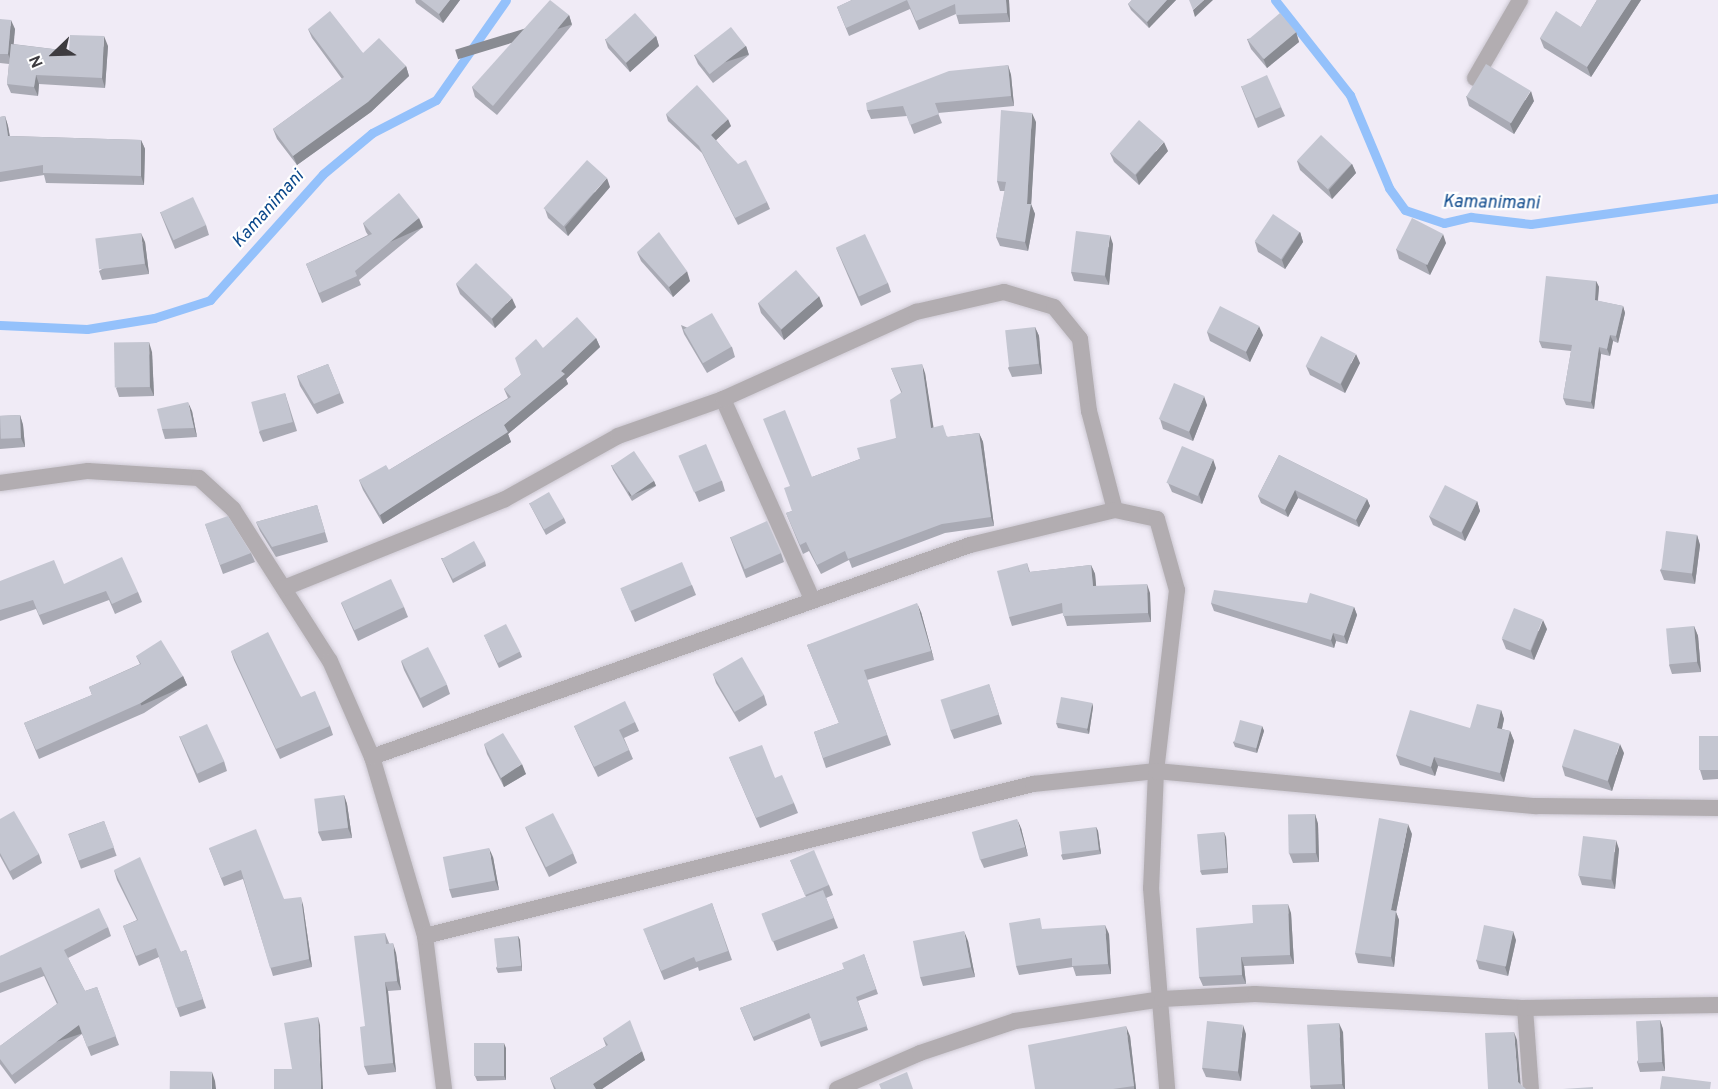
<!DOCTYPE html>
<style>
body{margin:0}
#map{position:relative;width:1718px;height:1089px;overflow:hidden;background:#f0ebf6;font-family:Overpass,sans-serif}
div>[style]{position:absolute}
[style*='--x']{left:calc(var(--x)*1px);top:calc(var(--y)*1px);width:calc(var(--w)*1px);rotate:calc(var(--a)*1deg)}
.stream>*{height:9px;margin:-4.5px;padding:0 4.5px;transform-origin:4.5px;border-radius:4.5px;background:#94c1fb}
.roads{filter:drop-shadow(0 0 2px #ccc8d2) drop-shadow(0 0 2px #ccc8d2)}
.minor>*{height:16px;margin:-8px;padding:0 8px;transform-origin:8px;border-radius:8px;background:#b2adb1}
.wall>*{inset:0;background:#a9aab4;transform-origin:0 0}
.shaded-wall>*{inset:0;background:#898b92;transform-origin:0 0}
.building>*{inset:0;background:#c4c6d1;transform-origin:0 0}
span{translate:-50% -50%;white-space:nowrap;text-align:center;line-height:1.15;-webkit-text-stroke:4.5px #fff;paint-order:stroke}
.water-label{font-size:18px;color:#0b488b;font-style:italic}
.north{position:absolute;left:24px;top:24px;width:60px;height:60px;-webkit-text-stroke:4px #fff;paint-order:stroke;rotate:247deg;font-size:16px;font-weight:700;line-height:24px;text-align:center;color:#3e3c40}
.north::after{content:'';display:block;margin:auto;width:21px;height:27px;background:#3e3c40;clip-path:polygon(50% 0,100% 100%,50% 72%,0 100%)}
</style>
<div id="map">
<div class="stream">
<div style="--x:1275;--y:0;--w:121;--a:51.7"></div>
<div style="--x:1350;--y:95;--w:101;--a:67.2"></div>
<div style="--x:1389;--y:188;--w:27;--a:54"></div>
<div style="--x:1405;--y:210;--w:41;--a:18.4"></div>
<div style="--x:1444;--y:223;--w:28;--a:-13"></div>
<div style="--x:1471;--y:217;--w:60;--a:6.7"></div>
<div style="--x:1531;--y:224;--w:189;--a:-7.9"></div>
<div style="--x:0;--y:325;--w:87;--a:2.6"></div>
<div style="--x:87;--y:329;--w:68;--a:-9.3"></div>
<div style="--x:154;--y:318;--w:59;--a:-17.8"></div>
<div style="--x:210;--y:300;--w:169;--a:-48.1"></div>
<div style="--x:323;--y:174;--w:64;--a:-39.9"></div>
<div style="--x:372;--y:133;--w:72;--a:-27.3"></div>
<div style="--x:436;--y:100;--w:122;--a:-55"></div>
</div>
<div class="roads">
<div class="minor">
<div style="--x:1475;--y:78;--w:90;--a:-60"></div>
<div style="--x:723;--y:399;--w:219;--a:66"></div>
<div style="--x:0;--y:483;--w:89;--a:-7.8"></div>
<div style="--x:88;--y:471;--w:111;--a:3.6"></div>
<div style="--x:199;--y:478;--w:46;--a:42.4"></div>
<div style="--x:233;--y:509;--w:180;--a:57.5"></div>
<div style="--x:330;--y:661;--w:105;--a:66.4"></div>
<div style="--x:372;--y:757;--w:187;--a:73.5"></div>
<div style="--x:425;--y:936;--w:154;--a:82.9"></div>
<div style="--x:284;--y:588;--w:238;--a:-21.9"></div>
<div style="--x:505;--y:499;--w:129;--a:-29.1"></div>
<div style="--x:618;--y:436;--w:111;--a:-19.4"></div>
<div style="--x:723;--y:399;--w:212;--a:-24.3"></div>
<div style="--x:916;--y:312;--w:90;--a:-12.8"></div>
<div style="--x:1004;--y:292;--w:52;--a:16.7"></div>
<div style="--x:1054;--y:307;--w:41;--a:50.9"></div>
<div style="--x:1080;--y:339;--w:73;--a:82.9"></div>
<div style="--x:1089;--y:411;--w:102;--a:75.3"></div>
<div style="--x:372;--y:757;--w:634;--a:-19.52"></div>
<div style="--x:970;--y:545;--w:149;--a:-13.6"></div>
<div style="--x:1115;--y:510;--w:43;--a:12.1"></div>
<div style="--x:1157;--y:519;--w:74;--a:74.3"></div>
<div style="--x:1177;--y:590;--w:182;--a:96.6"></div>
<div style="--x:1156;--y:771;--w:117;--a:92.4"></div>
<div style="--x:1151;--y:888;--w:202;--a:85.4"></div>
<div style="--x:425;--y:936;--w:627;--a:-14.04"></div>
<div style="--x:1033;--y:784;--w:124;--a:-6"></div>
<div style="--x:1156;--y:771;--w:382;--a:5.3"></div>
<div style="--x:1536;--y:806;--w:182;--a:0.6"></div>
<div style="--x:1525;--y:1008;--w:81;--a:85.8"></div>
<div style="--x:837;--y:1089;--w:90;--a:-23.4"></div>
<div style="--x:920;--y:1053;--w:100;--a:-18.6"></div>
<div style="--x:1015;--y:1021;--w:149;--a:-8.5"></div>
<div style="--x:1162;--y:999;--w:93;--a:-3.1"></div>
<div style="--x:1255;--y:994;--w:270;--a:3"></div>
<div style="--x:1525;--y:1008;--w:193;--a:-0.9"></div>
</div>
</div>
<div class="wall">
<div style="clip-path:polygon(415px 0,460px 0,443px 23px,416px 3px)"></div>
<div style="clip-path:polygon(852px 0,1009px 0,1010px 22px,959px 24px,956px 14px,919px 30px,910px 9px,849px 36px,837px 7px)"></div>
<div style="clip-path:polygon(1132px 0,1176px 0,1149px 28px,1131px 10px,1128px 4px)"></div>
<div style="clip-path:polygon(1597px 0,1641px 0,1591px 77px,1544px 48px,1540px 38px,1581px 27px)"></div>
<div style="clip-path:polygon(569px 15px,572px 25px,497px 115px,475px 97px,472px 87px)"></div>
<div style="clip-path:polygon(0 19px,15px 29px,13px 44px,69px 51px,108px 46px,105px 88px,39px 84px,38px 96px,11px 93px,7px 84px,9px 64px,0 63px)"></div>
<div style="clip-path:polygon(308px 29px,363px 53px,406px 66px,409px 76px,371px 112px,297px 165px,277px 139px,273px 129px,342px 79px,312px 38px)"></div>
<div style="clip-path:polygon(1296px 32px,1299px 42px,1267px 68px,1251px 49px,1247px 39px)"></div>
<div style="clip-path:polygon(656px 36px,659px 46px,630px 72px,608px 48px,605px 39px)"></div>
<div style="clip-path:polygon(746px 46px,749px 55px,713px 83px,698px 64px,694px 55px)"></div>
<div style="clip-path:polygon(1008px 65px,1011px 75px,1014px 106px,938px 113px,942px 123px,914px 134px,907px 116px,871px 119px,867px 110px)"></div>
<div style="clip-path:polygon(1241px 86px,1281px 107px,1285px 116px,1258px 128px)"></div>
<div style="clip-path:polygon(1466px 96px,1534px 101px,1514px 134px,1469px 106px)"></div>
<div style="clip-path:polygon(666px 114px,731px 126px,716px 140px,767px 202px,770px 209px,738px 225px,702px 153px,668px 121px)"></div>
<div style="clip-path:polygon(5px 116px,8px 126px,10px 136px,141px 140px,145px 149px,144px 185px,46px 183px,44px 175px,0 182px,0 117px)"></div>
<div style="clip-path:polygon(1036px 122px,1031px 204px,1035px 214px,1028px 251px,1000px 246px,996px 237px,1005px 191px,1000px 191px,997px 181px)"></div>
<div style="clip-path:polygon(1168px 151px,1139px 185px,1114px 162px,1110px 153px)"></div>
<div style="clip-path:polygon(1297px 161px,1352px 164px,1356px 173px,1332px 199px,1300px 170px)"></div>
<div style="clip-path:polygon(610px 187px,568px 236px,548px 218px,545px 209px)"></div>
<div style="clip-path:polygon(160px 212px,206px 225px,209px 235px,175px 249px)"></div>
<div style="clip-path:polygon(363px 223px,423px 227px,359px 280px,361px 285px,322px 303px,306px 264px,368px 235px,366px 232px)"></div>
<div style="clip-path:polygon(1300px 232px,1303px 242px,1285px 269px,1258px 252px,1255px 242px)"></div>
<div style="clip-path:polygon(145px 242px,149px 274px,102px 280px,99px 271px)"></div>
<div style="clip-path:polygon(1446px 243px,1430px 275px,1399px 259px,1396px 249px)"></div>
<div style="clip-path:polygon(1113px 244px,1109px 285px,1074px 281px,1071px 272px)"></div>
<div style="clip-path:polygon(836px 248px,888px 283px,891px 292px,861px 306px)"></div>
<div style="clip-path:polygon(637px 252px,690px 281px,673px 297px,641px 261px)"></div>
<div style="clip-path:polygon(1596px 281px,1599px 287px,1598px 301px,1623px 306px,1625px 313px,1618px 343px,1613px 341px,1610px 356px,1601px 354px,1594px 409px,1566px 405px,1563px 398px,1571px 351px,1542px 348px,1539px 341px)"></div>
<div style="clip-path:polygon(456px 284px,516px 307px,495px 328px,460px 294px)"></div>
<div style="clip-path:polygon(758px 303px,823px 306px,784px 340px,761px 313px)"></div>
<div style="clip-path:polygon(681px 325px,732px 347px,735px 357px,707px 373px,684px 334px)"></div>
<div style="clip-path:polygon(1035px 327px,1039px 336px,1042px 374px,1012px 377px,1008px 368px)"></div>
<div style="clip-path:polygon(1207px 332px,1263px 335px,1250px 362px,1210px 341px)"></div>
<div style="clip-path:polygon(596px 338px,600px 347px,566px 379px,568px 384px,508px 434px,511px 442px,383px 524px,363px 490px,359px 480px,389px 470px,508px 398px,504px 389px,521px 375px,543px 348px)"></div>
<div style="clip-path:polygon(152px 352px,154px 396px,119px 397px,116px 388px)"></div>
<div style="clip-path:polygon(1360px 363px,1345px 393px,1310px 375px,1306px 366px)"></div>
<div style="clip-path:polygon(328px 364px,344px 403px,317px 414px,300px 386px,297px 376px)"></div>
<div style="clip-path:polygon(891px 368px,925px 373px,933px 428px,948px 437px,979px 433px,983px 442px,994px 526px,945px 533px,852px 568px,849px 560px,821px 574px,809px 551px,803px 554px,786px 513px,792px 511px,812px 477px,860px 459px,896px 438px,901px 392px)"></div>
<div style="clip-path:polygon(285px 393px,297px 431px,263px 442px,259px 432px)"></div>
<div style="clip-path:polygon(1207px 405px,1193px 441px,1163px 429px,1160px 419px)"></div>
<div style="clip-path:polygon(192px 411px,197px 437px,165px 439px,162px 429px)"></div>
<div style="clip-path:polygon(20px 415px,23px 425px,25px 447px,0 449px,0 416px)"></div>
<div style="clip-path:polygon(1279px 455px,1367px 499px,1370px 506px,1359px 527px,1298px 498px,1288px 517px,1261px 503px,1258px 496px)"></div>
<div style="clip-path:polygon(679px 456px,722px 481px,725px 491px,699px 502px)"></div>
<div style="clip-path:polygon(611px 465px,654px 481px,656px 486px,632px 501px,613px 470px)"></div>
<div style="clip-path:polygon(1216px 468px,1202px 504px,1172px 492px,1168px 483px)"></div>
<div style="clip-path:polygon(1477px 501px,1480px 511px,1465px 541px,1433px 525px,1429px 516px)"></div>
<div style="clip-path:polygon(529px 503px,564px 518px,566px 523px,546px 535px)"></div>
<div style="clip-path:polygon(317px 505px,328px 542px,276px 557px,260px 531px,256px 522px)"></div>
<div style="clip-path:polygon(205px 524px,251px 553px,255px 562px,223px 574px)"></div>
<div style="clip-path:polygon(1697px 535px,1700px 545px,1695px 584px,1664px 580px,1660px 570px)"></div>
<div style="clip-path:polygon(730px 537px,781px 553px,784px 562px,746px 578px)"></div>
<div style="clip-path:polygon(441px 558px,485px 561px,486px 566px,453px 583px)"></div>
<div style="clip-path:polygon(1027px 563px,1030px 572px,1091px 565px,1095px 574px,1096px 586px,1150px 593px,1151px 622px,1067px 626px,1063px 613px,1012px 626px,1009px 617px)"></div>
<div style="clip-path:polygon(0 581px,64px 584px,138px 592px,142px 602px,115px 614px,109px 600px,43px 625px,36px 609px,0 621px)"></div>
<div style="clip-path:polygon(692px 585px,696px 595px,635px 622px,621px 589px)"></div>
<div style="clip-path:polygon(341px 603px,404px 607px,408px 617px,358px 641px)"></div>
<div style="clip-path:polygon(1211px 603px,1307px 603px,1354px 607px,1357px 615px,1347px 644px,1336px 641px,1334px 648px,1214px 611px)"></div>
<div style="clip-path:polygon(921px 612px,934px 660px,867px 680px,891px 745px,826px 768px,814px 732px,839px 723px,807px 645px)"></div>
<div style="clip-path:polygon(1694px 626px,1698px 636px,1701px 672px,1672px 674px,1669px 665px)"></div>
<div style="clip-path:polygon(1547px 629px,1534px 660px,1506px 649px,1502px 639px)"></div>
<div style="clip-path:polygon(484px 635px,520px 652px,522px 657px,499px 668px)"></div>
<div style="clip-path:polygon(231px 651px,301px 697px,330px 726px,333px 735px,280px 759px,234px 660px)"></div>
<div style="clip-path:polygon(136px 656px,183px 676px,187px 685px,144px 713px,39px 759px,24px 723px,92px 695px,89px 687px,140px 664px)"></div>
<div style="clip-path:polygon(401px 661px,447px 685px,450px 694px,423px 708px,404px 670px)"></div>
<div style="clip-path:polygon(713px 674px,764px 695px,767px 705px,739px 722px,716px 683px)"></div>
<div style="clip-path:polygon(989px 684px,1002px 724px,954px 739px,950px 729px)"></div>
<div style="clip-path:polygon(1092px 703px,1093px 707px,1089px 734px,1058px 728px,1056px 723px)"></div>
<div style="clip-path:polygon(1501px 710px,1504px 719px,1502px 729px,1510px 731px,1514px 741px,1504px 782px,1438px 766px,1435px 776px,1400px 765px,1396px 755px,1470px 728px)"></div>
<div style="clip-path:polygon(635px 722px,639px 731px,624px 738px,633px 759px,598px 777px,578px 735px,574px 726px)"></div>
<div style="clip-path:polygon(1262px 726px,1264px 731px,1257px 753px,1235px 747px,1233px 742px)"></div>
<div style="clip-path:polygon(179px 736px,224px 761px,227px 771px,199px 783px)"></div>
<div style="clip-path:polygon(1718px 736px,1718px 779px,1703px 780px,1700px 770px)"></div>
<div style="clip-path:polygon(484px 744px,526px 774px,504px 787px,487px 754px)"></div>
<div style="clip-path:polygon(1624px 753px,1612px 791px,1565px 776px,1562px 766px)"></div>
<div style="clip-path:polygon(729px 757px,775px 778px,794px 803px,798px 813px,760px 828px)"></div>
<div style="clip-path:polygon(344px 795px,347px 804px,352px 838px,322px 841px,318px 832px)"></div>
<div style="clip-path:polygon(1315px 814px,1318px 824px,1319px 862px,1293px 863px,1289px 853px)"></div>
<div style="clip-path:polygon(0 819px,39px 854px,42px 863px,13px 880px,0 856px)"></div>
<div style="left:104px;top:821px;width:37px;height:38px;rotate:70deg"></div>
<div style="clip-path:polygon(525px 827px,573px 853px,577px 863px,549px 877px,529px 836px)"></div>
<div style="clip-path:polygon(1096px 827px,1098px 831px,1101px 854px,1063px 860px,1061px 855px)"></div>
<div style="clip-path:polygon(1021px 828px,1028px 856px,984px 868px,980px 859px)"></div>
<div style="clip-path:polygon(1412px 834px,1396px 912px,1399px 920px,1394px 967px,1358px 963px,1355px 953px)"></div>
<div style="clip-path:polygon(1226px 837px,1228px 873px,1202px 875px,1200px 871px)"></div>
<div style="clip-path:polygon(209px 848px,284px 899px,303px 905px,312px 967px,273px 976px,243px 879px,224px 886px)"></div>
<div style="clip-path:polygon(1619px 849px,1615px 889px,1582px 885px,1579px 876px)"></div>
<div style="clip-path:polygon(493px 857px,499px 890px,452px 898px,449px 889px)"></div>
<div style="clip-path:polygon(790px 860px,829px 885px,833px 895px,826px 898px,838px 928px,777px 951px,762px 914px,806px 897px)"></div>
<div style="clip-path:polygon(114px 870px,181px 952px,186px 950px,206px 1008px,180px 1017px,159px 957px,139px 966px,123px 926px,137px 920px,117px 880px)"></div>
<div style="clip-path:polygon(712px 903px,732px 960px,699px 971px,698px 967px,664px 980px,647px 938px)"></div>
<div style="clip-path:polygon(1291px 913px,1294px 964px,1244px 966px,1246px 984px,1203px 986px,1199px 977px,1253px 923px)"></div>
<div style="clip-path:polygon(108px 927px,111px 936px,68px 958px,85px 991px,97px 987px,119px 1045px,91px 1056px,82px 1034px,15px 1084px,0 1064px,0 1046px,57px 1004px,44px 976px,0 993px,0 956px)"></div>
<div style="clip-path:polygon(1044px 929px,1109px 934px,1111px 974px,1076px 976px,1073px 967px,1019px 975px,1016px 966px)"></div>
<div style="clip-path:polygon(385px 933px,389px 943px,396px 953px,401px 990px,388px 991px,396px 1072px,368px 1075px,364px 1066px,365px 1026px)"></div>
<div style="clip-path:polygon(518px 936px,520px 940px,522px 971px,498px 973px,496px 968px)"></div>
<div style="clip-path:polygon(1516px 940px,1508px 976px,1479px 969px,1476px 960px)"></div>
<div style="clip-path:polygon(968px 941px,975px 977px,923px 986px,920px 977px)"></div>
<div style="clip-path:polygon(864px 954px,878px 994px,858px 1001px,868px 1030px,821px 1047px,811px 1018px,754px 1041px,740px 1008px,844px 969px)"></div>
<div style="clip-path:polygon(1660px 1020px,1663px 1029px,1665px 1071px,1640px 1072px,1637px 1062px)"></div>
<div style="clip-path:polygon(1343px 1032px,1345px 1089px,1311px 1089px,1310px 1086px)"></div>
<div style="clip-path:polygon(1246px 1034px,1241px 1081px,1206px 1077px,1202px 1068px)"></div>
<div style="clip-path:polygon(1130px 1036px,1136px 1089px,1035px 1089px)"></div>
<div style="clip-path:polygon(603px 1038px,645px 1060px,602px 1089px,554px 1089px,550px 1078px,606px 1046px)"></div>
<div style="clip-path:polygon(506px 1048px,506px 1080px,477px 1081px,475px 1076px)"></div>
</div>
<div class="shaded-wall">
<div style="clip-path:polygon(450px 0,460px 0,443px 23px,439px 14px)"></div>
<div style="clip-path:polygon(1006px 0,1009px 0,1010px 22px,1007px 13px)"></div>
<div style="clip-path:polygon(1167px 0,1176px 0,1149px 28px,1147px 22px)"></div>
<div style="clip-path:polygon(1204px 0,1213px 0,1195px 17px,1193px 10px)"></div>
<div style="clip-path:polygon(1631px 0,1641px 0,1591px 77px,1587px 67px)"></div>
<div style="left:569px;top:15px;width:10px;height:119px;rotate:73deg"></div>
<div style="clip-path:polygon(11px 20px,15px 29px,12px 64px,8px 54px)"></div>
<div style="clip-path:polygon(1296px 32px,1299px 42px,1267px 68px,1263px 58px)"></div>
<div style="clip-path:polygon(104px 36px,108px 46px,105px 88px,102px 78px)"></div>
<div style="clip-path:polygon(656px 36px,659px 46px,630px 72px,626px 63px)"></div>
<div style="left:746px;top:46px;width:9px;height:46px;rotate:72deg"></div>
<div style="clip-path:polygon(1008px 65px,1011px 75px,1014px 106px,1011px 96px)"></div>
<div style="clip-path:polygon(406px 66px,409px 76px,371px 112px,297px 165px,293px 156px)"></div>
<div style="clip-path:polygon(36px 75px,39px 84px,38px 96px,34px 87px)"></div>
<div style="clip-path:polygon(1531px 91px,1534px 101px,1514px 134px,1510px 124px)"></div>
<div style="clip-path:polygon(1032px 113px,1036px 122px,1031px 208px,1031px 204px,1035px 214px,1028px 251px,1025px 242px)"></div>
<div style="clip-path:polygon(5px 116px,8px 126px,11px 146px,8px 136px)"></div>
<div style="clip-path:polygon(728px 119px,731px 126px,714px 142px,711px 135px)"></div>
<div style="clip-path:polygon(141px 140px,145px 149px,144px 185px,141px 176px)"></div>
<div style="clip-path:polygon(1164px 142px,1168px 151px,1139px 185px,1136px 175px)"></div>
<div style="clip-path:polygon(1352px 164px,1356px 173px,1332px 199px,1329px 190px)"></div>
<div style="clip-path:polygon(607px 178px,610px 187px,568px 236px,565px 227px)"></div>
<div style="left:419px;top:218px;width:10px;height:83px;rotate:66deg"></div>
<div style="clip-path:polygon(1300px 232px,1303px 242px,1285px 269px,1282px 260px)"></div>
<div style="clip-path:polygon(141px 233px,145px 242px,149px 274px,145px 264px)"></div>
<div style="clip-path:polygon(1443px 234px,1446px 243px,1430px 275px,1426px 265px)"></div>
<div style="clip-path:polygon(1110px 235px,1113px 244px,1109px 285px,1105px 276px)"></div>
<div style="clip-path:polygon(687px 271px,690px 281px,673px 297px,669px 287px)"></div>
<div style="clip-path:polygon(1596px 281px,1599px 287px,1597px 307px,1595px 300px)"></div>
<div style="clip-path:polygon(819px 296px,823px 306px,784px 340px,781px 330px)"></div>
<div style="clip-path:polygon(512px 298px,516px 307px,495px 328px,492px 319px)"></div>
<div style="clip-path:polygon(1623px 306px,1625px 313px,1618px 343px,1616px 336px)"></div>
<div style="clip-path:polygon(1259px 326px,1263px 335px,1250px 362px,1246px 352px)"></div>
<div style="clip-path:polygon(1035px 327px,1039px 336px,1042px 374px,1039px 364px)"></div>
<div style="clip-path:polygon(1610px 335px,1613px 341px,1610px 356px,1607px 349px)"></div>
<div style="clip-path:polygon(596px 338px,600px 347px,566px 379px,568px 384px,508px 434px,511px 442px,383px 524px,380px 515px,504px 425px)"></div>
<div style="clip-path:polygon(149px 342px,152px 352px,154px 396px,150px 387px)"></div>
<div style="clip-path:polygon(1599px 347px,1601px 354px,1594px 409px,1591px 402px)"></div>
<div style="clip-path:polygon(1356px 354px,1360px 363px,1345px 393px,1341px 384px)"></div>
<div style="clip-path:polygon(922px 364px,925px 373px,935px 437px,931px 428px)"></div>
<div style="clip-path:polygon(1204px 396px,1207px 405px,1193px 441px,1189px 431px)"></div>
<div style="clip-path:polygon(188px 402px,192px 411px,197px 437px,194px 428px)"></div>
<div style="clip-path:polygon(20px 415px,23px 425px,25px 447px,21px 438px)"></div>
<div style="clip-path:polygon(979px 433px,983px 442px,994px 526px,991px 517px)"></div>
<div style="clip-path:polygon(1213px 459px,1216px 468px,1202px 504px,1199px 494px)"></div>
<div style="left:654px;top:481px;width:5px;height:28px;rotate:68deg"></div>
<div style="clip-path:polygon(1295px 490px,1298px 498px,1288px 517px,1285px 510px)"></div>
<div style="clip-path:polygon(1367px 499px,1370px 506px,1359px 527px,1356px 520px)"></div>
<div style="clip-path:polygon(1477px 501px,1480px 511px,1465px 541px,1462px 532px)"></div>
<div style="clip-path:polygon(1697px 535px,1700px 545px,1695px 584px,1692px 575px)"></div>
<div style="clip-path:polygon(1091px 565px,1095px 574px,1097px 595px,1093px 586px)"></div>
<div style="clip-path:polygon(1147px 584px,1150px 593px,1151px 622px,1148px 613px)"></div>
<div style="clip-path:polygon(917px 603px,921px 612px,934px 660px,931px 651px)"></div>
<div style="clip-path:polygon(1354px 607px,1357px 615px,1347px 644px,1344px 636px)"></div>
<div style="clip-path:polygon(1543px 620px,1547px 629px,1534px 660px,1531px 651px)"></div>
<div style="clip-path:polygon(1694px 626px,1698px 636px,1701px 672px,1697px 662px)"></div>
<div style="clip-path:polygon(1333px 633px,1336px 641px,1334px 648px,1331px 640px)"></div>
<div style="left:183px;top:676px;width:10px;height:50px;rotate:66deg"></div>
<div style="clip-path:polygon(1092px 703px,1093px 707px,1089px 734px,1087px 729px)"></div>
<div style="clip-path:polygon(1501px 710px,1504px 719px,1500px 737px,1497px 728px)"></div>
<div style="clip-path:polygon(1262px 726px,1264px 731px,1257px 753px,1256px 749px)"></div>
<div style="clip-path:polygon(1510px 731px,1514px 741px,1504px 782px,1500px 773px)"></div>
<div style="clip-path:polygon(1620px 744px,1624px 753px,1612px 791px,1608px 781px)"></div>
<div style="clip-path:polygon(1434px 757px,1438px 766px,1435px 776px,1431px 767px)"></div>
<div style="clip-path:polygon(522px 764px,526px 774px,504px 787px,501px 778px)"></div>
<div style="clip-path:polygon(344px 795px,347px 804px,352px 838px,348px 828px)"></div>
<div style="clip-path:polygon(1315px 814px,1318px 824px,1319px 862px,1316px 853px)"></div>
<div style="clip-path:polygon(1017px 819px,1021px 828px,1028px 856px,1025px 847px)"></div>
<div style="clip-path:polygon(1408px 824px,1412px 834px,1396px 912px,1399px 920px,1394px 967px,1391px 957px,1391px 910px)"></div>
<div style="clip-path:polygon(1096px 827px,1098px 831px,1101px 854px,1099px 850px)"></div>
<div style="clip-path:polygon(1224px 832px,1226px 837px,1228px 873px,1227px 868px)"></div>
<div style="clip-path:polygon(1616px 840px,1619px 849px,1615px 889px,1612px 880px)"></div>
<div style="clip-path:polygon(489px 848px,493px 857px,499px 890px,495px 880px)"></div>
<div style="clip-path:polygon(301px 897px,303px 905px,312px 967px,309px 959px)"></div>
<div style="clip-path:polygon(1288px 904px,1291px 913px,1294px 964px,1290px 955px)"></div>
<div style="clip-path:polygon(1105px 925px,1109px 934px,1111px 974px,1108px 964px)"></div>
<div style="clip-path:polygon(964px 931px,968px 941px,975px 977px,971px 967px)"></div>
<div style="clip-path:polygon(1513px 931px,1516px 940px,1508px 976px,1505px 967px)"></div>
<div style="clip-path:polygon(518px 936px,520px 940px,522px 971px,521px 966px)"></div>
<div style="clip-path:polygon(393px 943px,396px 953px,401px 990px,397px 981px)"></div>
<div style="clip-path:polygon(1241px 957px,1244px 966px,1246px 984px,1242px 975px)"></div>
<div style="clip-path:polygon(385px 982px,388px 991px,396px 1072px,393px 1063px)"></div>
<div style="clip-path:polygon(318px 1017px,320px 1025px,323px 1089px,321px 1089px)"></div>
<div style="clip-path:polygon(1660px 1020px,1663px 1029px,1665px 1071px,1662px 1062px)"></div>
<div style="clip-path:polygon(1339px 1023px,1343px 1032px,1345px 1089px,1344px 1089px,1342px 1084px)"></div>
<div style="left:79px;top:1025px;width:9px;height:84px;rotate:72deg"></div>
<div style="clip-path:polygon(1243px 1025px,1246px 1034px,1241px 1081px,1238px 1072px)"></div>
<div style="clip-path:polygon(1126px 1026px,1130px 1036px,1136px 1089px,1134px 1089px,1134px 1086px)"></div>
<div style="clip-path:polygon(1514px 1032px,1517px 1040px,1521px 1089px,1518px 1082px)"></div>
<div style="clip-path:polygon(504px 1043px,506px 1048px,506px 1080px,504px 1076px)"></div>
<div style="clip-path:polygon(642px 1051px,645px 1060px,602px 1089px,595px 1089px,593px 1084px)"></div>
<div style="clip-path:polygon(212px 1072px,215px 1081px,216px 1089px,212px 1089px)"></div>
</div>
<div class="building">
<div style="clip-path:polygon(421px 0,450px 0,439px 14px)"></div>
<div style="clip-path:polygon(550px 0,569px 15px,493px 106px,472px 87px)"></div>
<div style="clip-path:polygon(852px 0,907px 0,846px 28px,837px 7px)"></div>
<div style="clip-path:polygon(907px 0,1006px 0,1007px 13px,956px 15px,955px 4px,916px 21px)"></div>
<div style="clip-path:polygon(1132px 0,1167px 0,1147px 22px,1128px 4px)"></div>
<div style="clip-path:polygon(1189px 0,1204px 0,1193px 10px)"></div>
<div style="clip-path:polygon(1597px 0,1631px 0,1587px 67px,1540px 38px,1556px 11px,1581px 27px)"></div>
<div style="clip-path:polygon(330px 11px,363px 53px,379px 38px,406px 66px,368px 102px,293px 156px,273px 129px,344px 77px,308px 29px)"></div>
<div style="left:635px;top:13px;width:31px;height:40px;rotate:48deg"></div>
<div style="left:1280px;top:13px;width:25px;height:42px;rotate:50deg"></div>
<div style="clip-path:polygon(0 19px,11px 20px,8px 54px,0 54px)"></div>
<div style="left:731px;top:27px;width:24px;height:46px;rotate:52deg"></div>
<div style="clip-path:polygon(70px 35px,104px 36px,102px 78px,36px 75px,34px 87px,7px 84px,11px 44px,69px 51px)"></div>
<div style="left:1486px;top:64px;width:52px;height:38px;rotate:31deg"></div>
<div style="clip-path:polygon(1008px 65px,1011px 96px,935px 103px,939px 114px,910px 125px,903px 106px,867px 110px,866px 103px,949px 71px)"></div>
<div style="left:1267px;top:75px;width:35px;height:28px;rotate:66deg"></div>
<div style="clip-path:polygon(697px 85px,728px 119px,711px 135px,738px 164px,746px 160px,767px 202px,735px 218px,699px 146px,666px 114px)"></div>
<div style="clip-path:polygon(1001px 110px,1032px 113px,1027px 204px,1031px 204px,1025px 242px,996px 237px,1006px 182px,997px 181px)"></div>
<div style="clip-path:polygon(5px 116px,8px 136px,141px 140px,141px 176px,43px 173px,43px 165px,0 172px,0 117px)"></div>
<div style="left:1139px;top:120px;width:33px;height:44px;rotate:41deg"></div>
<div style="left:1321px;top:135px;width:42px;height:35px;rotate:43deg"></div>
<div style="left:587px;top:160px;width:27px;height:65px;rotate:42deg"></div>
<div style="clip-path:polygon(399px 193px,419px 218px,355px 271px,357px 276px,319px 293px,306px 264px,372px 234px,363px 223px)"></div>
<div style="left:193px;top:197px;width:31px;height:36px;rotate:65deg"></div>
<div style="left:1273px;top:214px;width:32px;height:33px;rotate:34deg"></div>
<div style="left:1412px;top:218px;width:35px;height:35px;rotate:27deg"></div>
<div style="left:1076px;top:231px;width:34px;height:41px;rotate:7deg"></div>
<div style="clip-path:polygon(659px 232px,687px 271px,669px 287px,637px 252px)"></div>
<div style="left:141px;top:233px;width:31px;height:46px;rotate:83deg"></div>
<div style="left:865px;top:234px;width:54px;height:32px;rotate:65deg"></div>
<div style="left:476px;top:263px;width:50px;height:29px;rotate:44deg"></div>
<div style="left:796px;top:270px;width:35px;height:50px;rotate:49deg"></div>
<div style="clip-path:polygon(1546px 276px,1596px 281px,1595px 300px,1623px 306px,1616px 336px,1610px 335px,1607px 349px,1599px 347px,1591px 402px,1563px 398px,1572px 345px,1539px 341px)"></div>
<div style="left:1220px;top:306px;width:44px;height:29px;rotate:27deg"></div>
<div style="left:712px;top:313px;width:39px;height:33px;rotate:60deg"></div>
<div style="clip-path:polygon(577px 317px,596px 338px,561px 371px,565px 374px,504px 425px,508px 432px,380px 515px,359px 480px,386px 465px,389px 470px,511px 397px,504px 389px,521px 375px,515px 358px,536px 339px,543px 348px)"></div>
<div style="left:1035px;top:327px;width:37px;height:30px;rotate:84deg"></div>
<div style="left:1321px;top:336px;width:39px;height:34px;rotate:27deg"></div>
<div style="left:149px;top:342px;width:45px;height:35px;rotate:89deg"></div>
<div style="clip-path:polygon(328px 364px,340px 393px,314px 404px,297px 376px)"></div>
<div style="clip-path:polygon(922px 364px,931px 428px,943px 425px,947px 437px,979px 433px,991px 517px,942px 524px,848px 559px,845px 551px,817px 565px,806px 542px,800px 545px,786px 513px,792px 511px,784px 488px,790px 486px,763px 419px,785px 410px,812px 477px,860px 459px,857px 448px,896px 438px,890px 400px,902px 392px,891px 368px)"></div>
<div style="left:1174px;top:383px;width:33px;height:39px;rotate:23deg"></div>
<div style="left:285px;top:393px;width:30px;height:35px;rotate:75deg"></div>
<div style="clip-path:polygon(188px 402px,194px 428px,162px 429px,157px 409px)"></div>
<div style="left:20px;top:415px;width:23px;height:20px;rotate:88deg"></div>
<div style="left:706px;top:444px;width:40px;height:30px;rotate:67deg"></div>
<div style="left:1182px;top:446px;width:34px;height:40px;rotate:23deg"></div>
<div style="left:634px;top:451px;width:36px;height:27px;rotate:56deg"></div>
<div style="clip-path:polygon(1279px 455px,1367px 499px,1356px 520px,1295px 490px,1285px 510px,1258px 496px)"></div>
<div style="left:1445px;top:485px;width:36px;height:35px;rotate:27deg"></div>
<div style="left:549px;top:492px;width:30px;height:23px;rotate:60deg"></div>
<div style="clip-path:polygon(317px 505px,325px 532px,272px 547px,256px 522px)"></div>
<div style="clip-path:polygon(228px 516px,251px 553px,220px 565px,205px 524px)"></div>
<div style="left:767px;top:521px;width:35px;height:40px;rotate:66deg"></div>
<div style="left:1666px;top:531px;width:31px;height:39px;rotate:7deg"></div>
<div style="left:474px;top:541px;width:23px;height:37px;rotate:61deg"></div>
<div style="clip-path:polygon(122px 557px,138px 592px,112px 604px,106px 591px,39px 615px,33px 600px,0 610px,0 581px,54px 560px,64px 584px)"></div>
<div style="left:682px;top:562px;width:25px;height:67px;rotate:67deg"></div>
<div style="clip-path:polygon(1027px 563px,1029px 572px,1091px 565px,1093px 586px,1147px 584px,1148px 613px,1063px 616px,1062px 603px,1009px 617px,997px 571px)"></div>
<div style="left:391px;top:579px;width:31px;height:55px;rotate:65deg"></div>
<div style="clip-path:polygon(1214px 590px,1307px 603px,1310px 593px,1354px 607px,1344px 636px,1333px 633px,1331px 640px,1211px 603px)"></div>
<div style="clip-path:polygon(917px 603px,931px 651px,864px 670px,887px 735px,823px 758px,814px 732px,839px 723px,807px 645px)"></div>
<div style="left:1514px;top:608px;width:31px;height:33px;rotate:22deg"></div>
<div style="left:506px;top:624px;width:31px;height:25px;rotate:63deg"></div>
<div style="left:1694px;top:626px;width:36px;height:28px;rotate:85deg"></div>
<div style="clip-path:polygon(268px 632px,301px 697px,315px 691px,330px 726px,276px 749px,231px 651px)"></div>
<div style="clip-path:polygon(161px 640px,183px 676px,141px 703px,36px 750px,24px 723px,92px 695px,89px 687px,141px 664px,136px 656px)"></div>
<div style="left:428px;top:647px;width:42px;height:30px;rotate:63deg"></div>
<div style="left:742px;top:657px;width:44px;height:34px;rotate:60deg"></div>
<div style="left:989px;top:684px;width:32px;height:51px;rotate:72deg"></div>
<div style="left:1061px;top:697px;width:32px;height:26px;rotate:11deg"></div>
<div style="clip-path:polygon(625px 701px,635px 722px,619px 730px,629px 750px,594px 767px,574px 726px)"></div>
<div style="clip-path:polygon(1477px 704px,1501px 710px,1497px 728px,1510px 731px,1500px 773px,1434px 757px,1431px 767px,1396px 755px,1410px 710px,1470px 728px)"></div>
<div style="left:1240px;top:720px;width:23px;height:23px;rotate:15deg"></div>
<div style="left:207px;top:724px;width:41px;height:30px;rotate:65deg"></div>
<div style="left:1574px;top:729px;width:48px;height:39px;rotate:18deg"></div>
<div style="clip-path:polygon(503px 733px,522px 764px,501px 778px,484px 744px)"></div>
<div style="left:1699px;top:736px;width:19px;height:34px"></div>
<div style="clip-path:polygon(762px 745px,775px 778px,782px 775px,794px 803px,756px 818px,729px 757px)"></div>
<div style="left:344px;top:795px;width:33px;height:30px;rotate:83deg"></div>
<div style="clip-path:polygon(14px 811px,39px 854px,10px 871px,0 853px,0 819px)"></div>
<div style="left:553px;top:813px;width:45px;height:31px;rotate:63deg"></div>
<div style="left:1315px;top:814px;width:39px;height:27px;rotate:89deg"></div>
<div style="clip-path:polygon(1379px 818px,1408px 824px,1391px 910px,1396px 911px,1391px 957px,1355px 953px)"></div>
<div style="left:1017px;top:819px;width:29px;height:47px;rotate:74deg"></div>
<div style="left:104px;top:821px;width:28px;height:38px;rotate:69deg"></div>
<div style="left:1096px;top:827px;width:23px;height:37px;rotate:83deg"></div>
<div style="clip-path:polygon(256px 829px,284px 899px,301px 897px,309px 959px,270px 968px,241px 870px,221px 878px,209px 848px)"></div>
<div style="left:1224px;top:832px;width:36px;height:27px;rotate:85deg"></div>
<div style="left:1583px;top:836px;width:33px;height:40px;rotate:7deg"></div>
<div style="left:489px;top:848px;width:33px;height:47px;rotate:79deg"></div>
<div style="left:814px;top:850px;width:38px;height:26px;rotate:67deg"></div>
<div style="clip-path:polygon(140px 857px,181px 952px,186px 950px,203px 999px,176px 1008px,156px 948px,136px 956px,123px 926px,138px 920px,114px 870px)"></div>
<div style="left:823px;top:890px;width:30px;height:66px;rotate:69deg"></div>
<div style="clip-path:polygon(712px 903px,728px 951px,696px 962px,694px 957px,661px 971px,643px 929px)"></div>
<div style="clip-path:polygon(1288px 904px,1290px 955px,1241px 957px,1242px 975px,1199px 977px,1196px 928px,1253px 923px,1252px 905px)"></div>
<div style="clip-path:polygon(99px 908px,108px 927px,64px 950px,85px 991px,97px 987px,116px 1036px,87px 1047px,79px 1025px,12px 1075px,0 1059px,0 1046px,58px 1003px,41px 967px,0 983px,0 956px)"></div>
<div style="clip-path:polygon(1040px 918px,1042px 929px,1105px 925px,1108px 964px,1072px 966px,1072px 958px,1016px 966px,1009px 923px)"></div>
<div style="left:1484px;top:925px;width:30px;height:36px;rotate:12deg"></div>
<div style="left:964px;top:931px;width:37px;height:52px;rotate:79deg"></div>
<div style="clip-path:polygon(385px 933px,386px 944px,393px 943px,397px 981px,385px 982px,393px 1063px,364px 1066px,360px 1027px,365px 1026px,354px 936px)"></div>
<div style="left:518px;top:936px;width:30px;height:24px;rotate:84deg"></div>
<div style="clip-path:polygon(864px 954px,876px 989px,856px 997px,867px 1026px,819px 1042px,809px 1013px,753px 1037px,740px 1008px,844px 969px,842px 963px)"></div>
<div style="clip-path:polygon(318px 1017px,321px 1089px,274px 1089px,274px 1069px,292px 1069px,284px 1023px)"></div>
<div style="clip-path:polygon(630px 1020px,642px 1051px,593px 1084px,596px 1089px,556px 1089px,550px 1078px,608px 1045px,603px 1038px)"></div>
<div style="left:1660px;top:1020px;width:42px;height:24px;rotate:87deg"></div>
<div style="left:1207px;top:1021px;width:36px;height:47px;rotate:6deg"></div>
<div style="left:1339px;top:1023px;width:61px;height:32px;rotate:87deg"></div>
<div style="clip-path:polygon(1126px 1026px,1134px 1086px,1113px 1089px,1035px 1089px,1028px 1045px)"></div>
<div style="clip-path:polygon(1514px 1032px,1518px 1082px,1526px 1089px,1488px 1089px,1485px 1033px)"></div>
<div style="left:504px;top:1043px;width:33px;height:30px;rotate:90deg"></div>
<div style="left:170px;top:1071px;width:42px;height:18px;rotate:1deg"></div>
<div style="clip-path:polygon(907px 1072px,913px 1089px,881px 1089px,879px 1084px)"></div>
<div style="clip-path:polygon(1662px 1076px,1711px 1082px,1710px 1089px,1660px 1089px)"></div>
<div style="clip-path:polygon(1593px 1087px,1593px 1089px,1563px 1089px)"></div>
</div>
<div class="water-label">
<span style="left:1491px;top:204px;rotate:1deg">Kamanimani</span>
<span style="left:269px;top:210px;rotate:-48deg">Kamanimani</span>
</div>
<div class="north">N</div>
</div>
